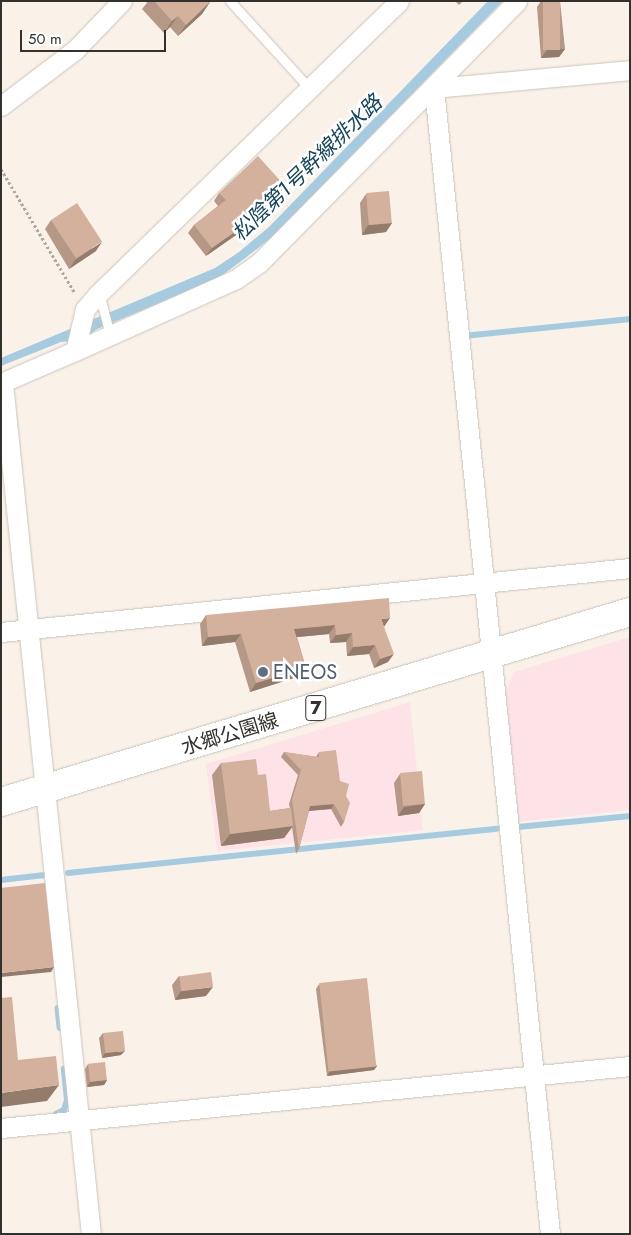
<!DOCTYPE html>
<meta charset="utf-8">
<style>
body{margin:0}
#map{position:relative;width:631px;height:1235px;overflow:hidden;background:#faf2e9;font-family:Jost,"Noto Sans JP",sans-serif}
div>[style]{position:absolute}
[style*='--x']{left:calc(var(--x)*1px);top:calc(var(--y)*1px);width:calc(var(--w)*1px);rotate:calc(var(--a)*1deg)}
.industrial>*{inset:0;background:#fde2e7}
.water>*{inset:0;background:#a5cbe0}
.stream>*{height:5.5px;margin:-2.75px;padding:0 2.75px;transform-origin:2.75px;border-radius:2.75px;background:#a5cbe0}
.path>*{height:3px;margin-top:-1.5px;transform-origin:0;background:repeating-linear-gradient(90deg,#ada7a0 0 2.5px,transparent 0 5px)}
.roads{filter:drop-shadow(0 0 1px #cac4ba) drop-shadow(0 0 1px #cac4ba)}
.lane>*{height:9px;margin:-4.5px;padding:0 4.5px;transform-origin:4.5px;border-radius:4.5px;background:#fff}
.street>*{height:19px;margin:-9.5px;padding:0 9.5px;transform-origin:9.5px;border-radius:9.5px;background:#fff}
.primary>*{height:28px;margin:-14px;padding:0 14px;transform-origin:14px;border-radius:14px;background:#fff}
.wall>*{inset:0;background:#b69886}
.shaded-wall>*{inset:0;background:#947c6d}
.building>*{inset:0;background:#d4b19c;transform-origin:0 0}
.dots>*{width:14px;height:14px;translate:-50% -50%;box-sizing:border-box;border:2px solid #fff;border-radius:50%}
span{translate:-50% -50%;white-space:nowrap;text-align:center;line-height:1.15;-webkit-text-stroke:5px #fff;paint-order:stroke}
.shield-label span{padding:1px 4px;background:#fff;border:1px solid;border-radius:4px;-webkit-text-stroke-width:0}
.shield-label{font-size:19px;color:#33312d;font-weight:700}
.service-label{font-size:20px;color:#4e5e75}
.left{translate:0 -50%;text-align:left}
.street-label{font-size:20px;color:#33312d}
.water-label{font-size:21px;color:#13455c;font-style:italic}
.frame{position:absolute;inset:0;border:2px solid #33312d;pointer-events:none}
.scale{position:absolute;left:20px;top:30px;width:146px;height:22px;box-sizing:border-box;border:2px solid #33312d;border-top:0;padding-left:6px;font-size:15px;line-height:18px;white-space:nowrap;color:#33312d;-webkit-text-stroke:4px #fff;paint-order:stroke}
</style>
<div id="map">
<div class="industrial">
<div style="clip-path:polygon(630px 637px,630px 810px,515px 822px,505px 693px,514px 672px)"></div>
<div style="clip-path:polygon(410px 702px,423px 830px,217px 851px,206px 764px)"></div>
</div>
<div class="water">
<div style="clip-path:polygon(488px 1px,503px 1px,272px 237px,244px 259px,217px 279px,97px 329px,83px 340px,61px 342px,1px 366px,1px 358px,215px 268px,239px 252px,269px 227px)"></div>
</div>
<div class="stream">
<div style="--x:464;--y:336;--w:167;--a:-5.8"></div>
<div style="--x:518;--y:827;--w:113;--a:-5.6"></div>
<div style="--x:68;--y:873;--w:431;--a:-5.9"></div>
<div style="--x:1;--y:880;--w:44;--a:-6.5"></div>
<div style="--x:58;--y:1008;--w:20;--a:84"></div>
<div style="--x:56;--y:1114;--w:9;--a:-27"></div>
<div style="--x:64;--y:1110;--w:10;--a:-73"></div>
<div style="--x:67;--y:1100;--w:31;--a:-96"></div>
</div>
<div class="path">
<div style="--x:1;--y:169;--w:144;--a:59.2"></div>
</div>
<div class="roads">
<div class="lane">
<div style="--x:230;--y:1;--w:119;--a:47.7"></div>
<div style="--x:99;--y:293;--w:43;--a:75.3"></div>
</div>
<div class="street">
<div style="--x:1;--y:106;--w:93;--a:-37.1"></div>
<div style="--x:75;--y:50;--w:68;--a:-46.2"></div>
<div style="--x:75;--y:351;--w:176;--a:-24.1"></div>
<div style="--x:236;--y:279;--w:29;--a:-35"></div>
<div style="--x:260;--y:262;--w:366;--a:-45.4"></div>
<div style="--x:1;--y:383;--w:81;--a:-23.4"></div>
<div style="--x:75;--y:351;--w:43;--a:-76.6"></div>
<div style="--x:85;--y:309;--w:18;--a:-49"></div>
<div style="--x:97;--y:295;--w:421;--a:-44.2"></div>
<div style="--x:3;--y:383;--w:856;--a:84.1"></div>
<div style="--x:1;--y:632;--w:632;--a:-5.81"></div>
<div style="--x:1;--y:1128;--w:632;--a:-5.63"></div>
<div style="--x:550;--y:1234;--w:1152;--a:-95.78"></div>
<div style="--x:434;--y:88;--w:197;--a:-5.2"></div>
</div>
<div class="primary">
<div style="--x:1;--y:802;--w:657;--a:-16.81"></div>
</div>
</div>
<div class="wall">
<div style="clip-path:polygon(146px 1px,210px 1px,210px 2px,202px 14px,178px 36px,170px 27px,164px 33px,142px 9px,147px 3px)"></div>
<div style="clip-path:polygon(455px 1px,463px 1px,459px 5px)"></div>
<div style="clip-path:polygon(541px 1px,560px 1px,565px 49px,559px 57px,541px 58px,537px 7px)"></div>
<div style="clip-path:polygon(219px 193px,279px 194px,259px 219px,206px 256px,188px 233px,194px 225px,218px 206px,214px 201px)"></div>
<div style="clip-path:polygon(366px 194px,392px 223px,386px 232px,362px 235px,360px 203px)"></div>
<div style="clip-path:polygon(51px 220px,96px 251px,69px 269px,45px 229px)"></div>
<div style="clip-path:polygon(206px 615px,384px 627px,388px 662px,374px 668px,369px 654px,347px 656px,346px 642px,330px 643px,329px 634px,297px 637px,306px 668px,300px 676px,250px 692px,235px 642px,202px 646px,200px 624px)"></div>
<div style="clip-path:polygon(284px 752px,316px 757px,319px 752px,340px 781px,346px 796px,344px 822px,341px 827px,331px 809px,309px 811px,299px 849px,296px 854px,292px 827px,284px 838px,221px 846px,212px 775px,221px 763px,258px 775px,270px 811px,290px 808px,289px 804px,298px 775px,281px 757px)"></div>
<div style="clip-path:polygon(400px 774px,425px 804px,419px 813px,398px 816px,394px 783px)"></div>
<div style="clip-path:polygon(179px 976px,206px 996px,175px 1000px,172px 985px)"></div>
<div style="clip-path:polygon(319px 984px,377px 1066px,374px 1070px,327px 1076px,316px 989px)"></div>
<div style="clip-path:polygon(103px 1033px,121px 1055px,102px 1058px,99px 1038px)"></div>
<div style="clip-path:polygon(88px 1064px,107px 1080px,104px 1085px,87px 1087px,85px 1069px)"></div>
</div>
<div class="shaded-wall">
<div style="clip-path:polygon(210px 2px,202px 14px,178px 36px,186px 25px)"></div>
<div style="clip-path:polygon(178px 16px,170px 27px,164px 33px,172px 21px)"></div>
<div style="clip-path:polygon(565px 49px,559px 57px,541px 58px,547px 50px)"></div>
<div style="clip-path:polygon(285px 186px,259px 219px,206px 256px,212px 248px)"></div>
<div style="clip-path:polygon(392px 223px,386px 232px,362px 235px,368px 225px)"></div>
<div style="clip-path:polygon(102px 242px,96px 251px,69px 269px,75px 260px)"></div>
<div style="clip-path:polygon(390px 618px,384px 627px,381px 619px)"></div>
<div style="clip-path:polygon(335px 625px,329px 634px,288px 638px,294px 629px)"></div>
<div style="clip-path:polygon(352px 633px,346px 642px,330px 643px,336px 635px)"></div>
<div style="clip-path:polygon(241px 634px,235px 642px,202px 646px,208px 637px)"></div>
<div style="clip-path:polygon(375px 645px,369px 654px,347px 656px,353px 647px)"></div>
<div style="clip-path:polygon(394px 654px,388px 662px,374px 668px,380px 659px)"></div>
<div style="clip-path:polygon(306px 668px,300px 676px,250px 692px,256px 683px)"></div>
<div style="clip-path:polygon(334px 804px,331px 809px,307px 811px,310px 806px)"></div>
<div style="clip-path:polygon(425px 804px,419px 813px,398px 816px,404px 807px)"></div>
<div style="clip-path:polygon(293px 826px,284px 838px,221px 846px,230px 834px)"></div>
<div style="clip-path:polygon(54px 967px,51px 972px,1px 977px,1px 973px)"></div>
<div style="clip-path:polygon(213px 987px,206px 996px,175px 1000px,181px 991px)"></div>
<div style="clip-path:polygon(125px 1051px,121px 1055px,102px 1058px,105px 1053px)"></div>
<div style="clip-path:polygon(377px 1066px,374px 1070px,327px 1076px,330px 1071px)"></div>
<div style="clip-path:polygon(107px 1080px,104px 1085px,87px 1087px,90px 1082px)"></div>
<div style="clip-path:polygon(59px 1085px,47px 1101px,1px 1107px,1px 1093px)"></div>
</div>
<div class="building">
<div style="clip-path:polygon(154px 1px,210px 1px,210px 2px,186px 25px,178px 16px,172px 21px)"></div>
<div style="left:543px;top:1px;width:17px;height:49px"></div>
<div style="clip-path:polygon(258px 156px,285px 186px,265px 211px,212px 248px,194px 225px,226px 200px,219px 193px)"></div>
<div style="left:389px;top:191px;width:32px;height:23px;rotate:85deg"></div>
<div style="left:77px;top:203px;width:46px;height:31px;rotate:57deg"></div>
<div style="clip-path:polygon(389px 598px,390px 618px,381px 619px,394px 654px,380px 659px,375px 645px,353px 647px,352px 633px,336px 635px,335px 625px,294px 629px,306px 668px,256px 683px,241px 634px,208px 637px,206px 615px)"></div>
<div style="clip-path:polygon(336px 750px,340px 781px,349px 784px,346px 796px,350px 803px,344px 822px,334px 804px,310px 806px,299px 849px,292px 800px,301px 770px,284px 752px,319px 757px,319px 752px)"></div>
<div style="clip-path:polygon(256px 759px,258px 775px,266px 774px,270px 811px,291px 808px,293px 826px,230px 834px,221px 763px)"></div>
<div style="left:422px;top:771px;width:33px;height:22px;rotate:85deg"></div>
<div style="clip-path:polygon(45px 883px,54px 967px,1px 973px,1px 888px)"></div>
<div style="left:211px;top:972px;width:15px;height:32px;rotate:82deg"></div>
<div style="left:367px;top:978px;width:89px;height:48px;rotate:84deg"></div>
<div style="clip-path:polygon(12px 997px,18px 1060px,56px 1056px,59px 1085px,1px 1093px,1px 998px)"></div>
<div style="left:123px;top:1031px;width:20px;height:20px;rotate:84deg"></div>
<div style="left:105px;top:1062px;width:18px;height:17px;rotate:84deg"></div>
</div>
<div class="dots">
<div style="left:263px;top:672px;background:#5c6f8a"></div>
</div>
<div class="shield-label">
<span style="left:316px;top:708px">7</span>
</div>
<div class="service-label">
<span class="left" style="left:273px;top:672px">ENEOS</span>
</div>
<div class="street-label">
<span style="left:230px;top:734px;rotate:-17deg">水郷公園線</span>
</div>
<div class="water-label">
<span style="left:307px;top:168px;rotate:-44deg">松陰第1号幹線排水路</span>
</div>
<div class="frame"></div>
<div class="scale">50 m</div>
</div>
